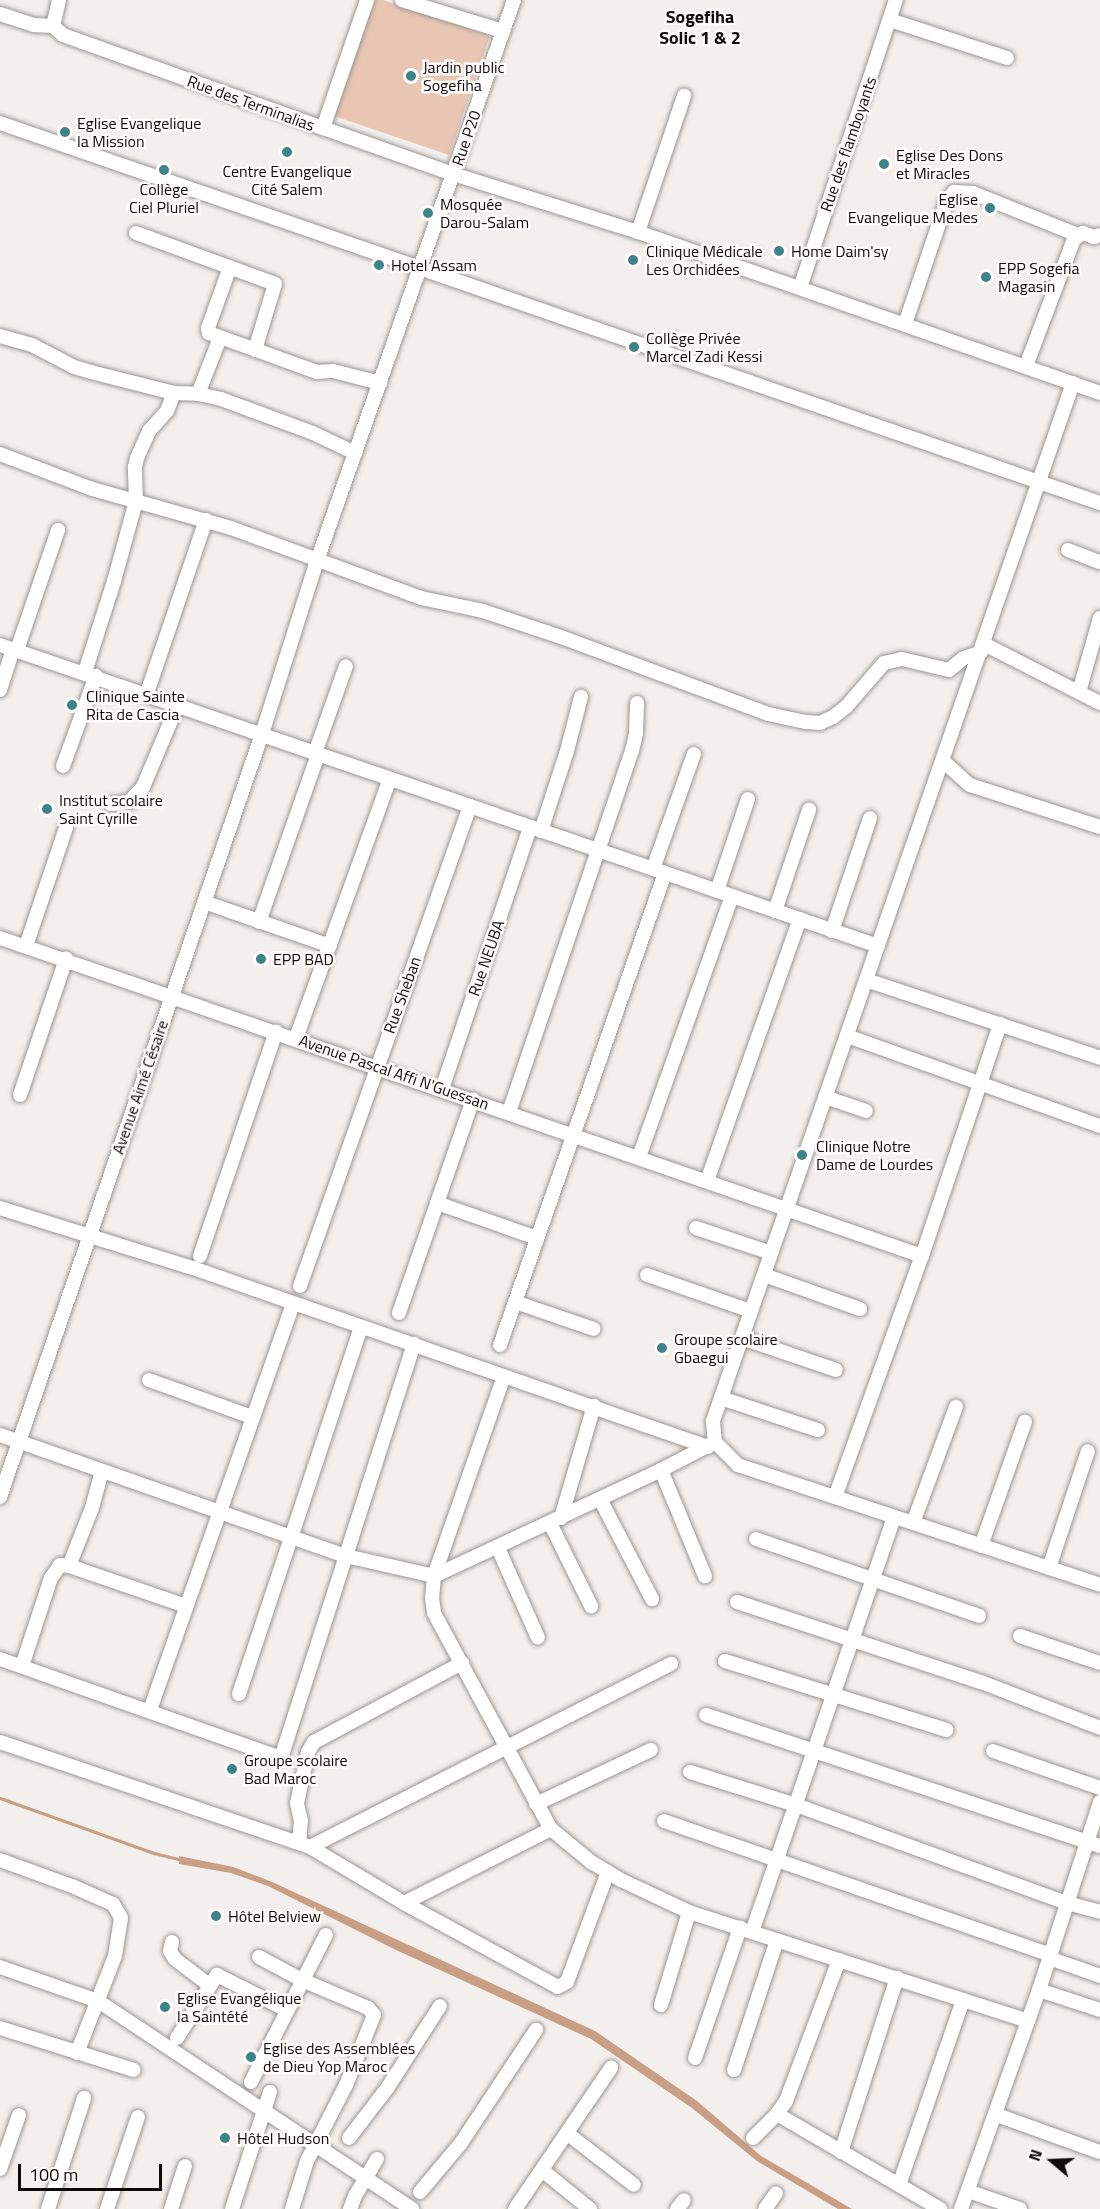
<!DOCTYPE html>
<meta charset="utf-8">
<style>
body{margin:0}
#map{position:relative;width:1100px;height:2209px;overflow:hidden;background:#f3efec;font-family:"Titillium Web",sans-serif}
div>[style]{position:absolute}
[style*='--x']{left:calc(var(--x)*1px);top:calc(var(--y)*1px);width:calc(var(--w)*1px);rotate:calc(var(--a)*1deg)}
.green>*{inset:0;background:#e9c6b3}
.water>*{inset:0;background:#c89e85}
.stream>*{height:3px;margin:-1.5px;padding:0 1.5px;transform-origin:1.5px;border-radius:1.5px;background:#c89e85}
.roads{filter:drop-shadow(0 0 2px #9a9693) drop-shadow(0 0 2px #9a9693)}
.minor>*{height:14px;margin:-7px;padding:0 7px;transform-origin:7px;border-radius:7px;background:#fff}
.dots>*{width:16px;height:16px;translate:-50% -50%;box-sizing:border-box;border:3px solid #fffcfb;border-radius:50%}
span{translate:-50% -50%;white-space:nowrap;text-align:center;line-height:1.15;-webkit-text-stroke:5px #fffcfb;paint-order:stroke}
.poi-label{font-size:16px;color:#0d0c0b}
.left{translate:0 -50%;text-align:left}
.right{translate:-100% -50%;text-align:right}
.street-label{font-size:16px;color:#0d0c0b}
.neighbourhood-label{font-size:18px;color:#0d0c0b;font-weight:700}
.north{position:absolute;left:1022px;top:2131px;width:60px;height:60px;-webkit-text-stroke:4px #fffcfb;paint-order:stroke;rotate:289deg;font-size:16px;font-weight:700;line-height:24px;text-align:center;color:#0d0c0b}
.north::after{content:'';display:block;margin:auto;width:21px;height:27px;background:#0d0c0b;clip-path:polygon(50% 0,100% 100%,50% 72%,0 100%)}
.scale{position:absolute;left:18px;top:2164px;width:144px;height:27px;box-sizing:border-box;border:3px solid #0d0c0b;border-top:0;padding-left:8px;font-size:18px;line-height:21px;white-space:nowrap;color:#0d0c0b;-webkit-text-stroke:4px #fffcfb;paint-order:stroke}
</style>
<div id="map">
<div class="green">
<div style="clip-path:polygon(370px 0,383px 0,490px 36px,449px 155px,331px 115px)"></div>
</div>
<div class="water">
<div style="clip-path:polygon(179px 1856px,233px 1867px,270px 1881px,595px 2031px,697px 2101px,761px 2156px,852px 2209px,838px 2209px,757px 2161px,692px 2108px,591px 2039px,396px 1950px,268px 1886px,231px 1873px,179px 1864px)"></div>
</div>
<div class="stream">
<div style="--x:0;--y:1798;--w:164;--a:19.7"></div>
<div style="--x:154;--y:1853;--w:30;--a:14"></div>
</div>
<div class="roads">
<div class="minor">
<div style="--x:402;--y:0;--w:106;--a:17.1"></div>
<div style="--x:0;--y:14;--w:36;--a:18"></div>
<div style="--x:34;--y:25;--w:19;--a:3"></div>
<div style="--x:890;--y:20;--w:123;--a:18"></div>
<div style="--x:53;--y:26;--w:13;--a:42"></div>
<div style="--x:63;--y:35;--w:276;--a:19.7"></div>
<div style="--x:323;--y:128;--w:138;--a:19.5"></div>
<div style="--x:453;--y:174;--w:194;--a:17.4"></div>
<div style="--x:638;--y:232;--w:489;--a:19.2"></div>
<div style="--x:53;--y:26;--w:27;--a:-77"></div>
<div style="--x:0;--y:123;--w:1164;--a:19.06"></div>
<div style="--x:323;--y:128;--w:135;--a:-71"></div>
<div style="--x:638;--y:232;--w:144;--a:-71.3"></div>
<div style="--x:136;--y:233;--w:148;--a:20.1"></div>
<div style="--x:275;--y:284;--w:69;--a:106.9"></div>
<div style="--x:230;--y:267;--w:65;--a:109.8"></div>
<div style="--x:208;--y:328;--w:5;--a:79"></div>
<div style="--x:209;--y:333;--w:115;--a:19.9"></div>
<div style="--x:317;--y:372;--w:16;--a:-4"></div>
<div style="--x:333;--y:371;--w:49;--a:14.3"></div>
<div style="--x:800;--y:288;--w:304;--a:-71.6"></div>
<div style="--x:905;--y:324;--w:128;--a:-71.3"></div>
<div style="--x:946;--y:203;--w:14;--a:-54"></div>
<div style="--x:954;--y:192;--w:19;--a:3"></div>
<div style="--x:973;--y:193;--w:113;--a:21.8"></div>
<div style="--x:0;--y:336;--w:33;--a:16"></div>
<div style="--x:32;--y:345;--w:47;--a:27.6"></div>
<div style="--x:74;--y:367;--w:18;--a:16"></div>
<div style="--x:91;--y:372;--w:86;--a:14.2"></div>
<div style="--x:174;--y:393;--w:24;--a:2"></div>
<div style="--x:198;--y:394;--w:24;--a:12"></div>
<div style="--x:221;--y:399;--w:98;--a:20.3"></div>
<div style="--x:313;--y:433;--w:47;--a:25.5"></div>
<div style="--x:1026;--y:366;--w:136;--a:-69.3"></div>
<div style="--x:1074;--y:239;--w:11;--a:-34"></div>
<div style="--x:1083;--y:233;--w:12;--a:20"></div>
<div style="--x:1094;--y:237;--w:6;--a:-18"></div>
<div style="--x:1073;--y:383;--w:1099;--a:109.13"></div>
<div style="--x:713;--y:1421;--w:21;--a:85"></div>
<div style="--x:715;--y:1442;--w:33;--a:45"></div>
<div style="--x:738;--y:1465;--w:381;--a:18.3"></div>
<div style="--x:198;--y:394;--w:60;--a:-68.6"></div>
<div style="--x:0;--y:454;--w:98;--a:20.8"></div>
<div style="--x:92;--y:489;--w:144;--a:15.7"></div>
<div style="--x:231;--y:528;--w:202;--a:20.2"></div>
<div style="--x:421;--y:598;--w:63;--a:11.8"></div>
<div style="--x:483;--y:611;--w:82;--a:18.4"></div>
<div style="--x:561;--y:637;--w:221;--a:20.4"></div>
<div style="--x:768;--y:714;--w:40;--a:12"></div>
<div style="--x:807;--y:722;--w:13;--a:4"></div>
<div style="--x:820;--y:723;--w:14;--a:-25"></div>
<div style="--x:833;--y:717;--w:16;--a:-38"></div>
<div style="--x:846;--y:707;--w:58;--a:-49.2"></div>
<div style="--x:884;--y:663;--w:18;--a:-13"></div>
<div style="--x:902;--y:659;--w:48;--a:13.2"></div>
<div style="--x:949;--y:670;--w:19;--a:-39"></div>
<div style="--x:964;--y:658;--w:18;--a:-19"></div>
<div style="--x:1068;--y:550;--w:34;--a:21"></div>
<div style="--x:984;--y:644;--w:130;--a:27"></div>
<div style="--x:0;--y:645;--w:928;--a:18.92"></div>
<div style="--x:17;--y:650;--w:127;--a:-71.1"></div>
<div style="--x:85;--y:672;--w:96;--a:-72.3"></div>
<div style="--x:114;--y:581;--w:83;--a:-74.6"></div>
<div style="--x:136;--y:501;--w:34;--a:-92"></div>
<div style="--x:135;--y:467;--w:9;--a:-77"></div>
<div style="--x:137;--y:458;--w:30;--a:-66"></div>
<div style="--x:149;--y:431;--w:27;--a:-48"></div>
<div style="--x:167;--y:411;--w:19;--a:-69"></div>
<div style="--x:0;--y:690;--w:43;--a:-72.4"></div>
<div style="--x:1079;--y:692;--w:77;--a:-74.2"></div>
<div style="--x:147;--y:693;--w:183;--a:-71.2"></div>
<div style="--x:315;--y:753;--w:92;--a:-70.4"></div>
<div style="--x:943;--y:761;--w:36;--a:42"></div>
<div style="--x:970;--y:785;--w:137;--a:17.9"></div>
<div style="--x:63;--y:766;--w:96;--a:-69.9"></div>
<div style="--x:111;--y:804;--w:18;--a:-6"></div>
<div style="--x:129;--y:802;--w:21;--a:-47"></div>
<div style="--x:143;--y:787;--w:90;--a:-67.1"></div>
<div style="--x:541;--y:831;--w:84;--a:-72"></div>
<div style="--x:567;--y:751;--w:56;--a:-75.5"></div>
<div style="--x:653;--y:869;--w:122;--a:-70.4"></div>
<div style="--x:717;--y:891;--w:97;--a:-71.4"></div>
<div style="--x:204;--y:902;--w:133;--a:19.2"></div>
<div style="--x:775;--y:911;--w:107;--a:-71.4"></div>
<div style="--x:259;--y:922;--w:178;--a:-70.6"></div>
<div style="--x:832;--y:931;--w:119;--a:-71.4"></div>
<div style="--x:0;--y:938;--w:975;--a:19.03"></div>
<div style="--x:26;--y:946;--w:125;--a:-71.3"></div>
<div style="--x:866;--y:980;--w:247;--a:18.4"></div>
<div style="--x:847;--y:1036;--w:269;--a:19.6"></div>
<div style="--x:296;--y:1038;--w:276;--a:-70.1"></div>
<div style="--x:442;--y:1089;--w:276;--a:-71.4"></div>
<div style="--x:20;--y:1095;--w:144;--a:-71.3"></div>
<div style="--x:825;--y:1097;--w:43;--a:18.9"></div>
<div style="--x:509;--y:1112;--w:381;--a:-71.2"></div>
<div style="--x:632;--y:751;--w:18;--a:-77"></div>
<div style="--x:636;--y:733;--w:30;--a:-88"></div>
<div style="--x:639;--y:1157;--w:277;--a:-70.4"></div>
<div style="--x:707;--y:1181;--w:278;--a:-70.5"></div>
<div style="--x:437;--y:1203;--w:106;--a:19.3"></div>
<div style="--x:0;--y:1208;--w:202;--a:17.3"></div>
<div style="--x:193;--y:1268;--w:545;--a:19.17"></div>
<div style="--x:696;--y:1228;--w:79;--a:18.4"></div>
<div style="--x:200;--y:1256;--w:237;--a:-71.3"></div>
<div style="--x:647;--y:1275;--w:110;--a:19.1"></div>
<div style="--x:764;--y:1275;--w:102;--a:19.5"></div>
<div style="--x:300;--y:1286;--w:509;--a:-70.5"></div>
<div style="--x:515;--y:1302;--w:83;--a:18.9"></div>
<div style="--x:399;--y:1313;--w:226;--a:-70.9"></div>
<div style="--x:742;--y:1338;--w:99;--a:18.8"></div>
<div style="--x:500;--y:1345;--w:500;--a:-70.73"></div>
<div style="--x:504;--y:1376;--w:212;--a:109.3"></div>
<div style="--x:434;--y:1576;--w:22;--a:95"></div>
<div style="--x:432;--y:1598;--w:15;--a:82"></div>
<div style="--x:434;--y:1613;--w:246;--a:61.6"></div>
<div style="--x:551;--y:1829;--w:52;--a:39.5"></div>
<div style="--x:591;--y:1862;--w:35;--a:31"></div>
<div style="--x:621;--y:1880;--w:75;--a:25.2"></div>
<div style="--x:689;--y:1912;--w:356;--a:17.8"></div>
<div style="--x:149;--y:1380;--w:109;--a:19.8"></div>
<div style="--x:721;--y:1398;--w:102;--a:18.3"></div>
<div style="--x:0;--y:1435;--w:367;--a:19.3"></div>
<div style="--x:346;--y:1556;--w:90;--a:12.8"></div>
<div style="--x:434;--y:1576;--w:251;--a:-25"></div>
<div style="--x:661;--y:1470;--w:61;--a:-27.4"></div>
<div style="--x:661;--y:1470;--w:115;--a:67.5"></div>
<div style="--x:0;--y:1497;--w:807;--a:-71.05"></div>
<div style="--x:262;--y:734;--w:182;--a:-72.4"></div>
<div style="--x:317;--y:561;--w:595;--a:-70.65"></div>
<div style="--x:835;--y:1497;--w:256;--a:-70.2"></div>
<div style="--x:922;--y:1256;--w:245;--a:-71.4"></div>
<div style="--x:600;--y:1499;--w:113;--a:62.5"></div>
<div style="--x:561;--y:1518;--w:117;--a:-73.6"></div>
<div style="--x:550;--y:1523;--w:93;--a:63.7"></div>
<div style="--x:913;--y:1523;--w:124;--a:-69.7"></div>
<div style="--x:756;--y:1539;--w:236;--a:19"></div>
<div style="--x:981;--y:1546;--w:132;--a:-70.5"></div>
<div style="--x:498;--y:1548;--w:98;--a:66"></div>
<div style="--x:69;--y:1566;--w:124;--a:18.9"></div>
<div style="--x:1049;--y:1568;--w:123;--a:-71.6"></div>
<div style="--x:737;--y:1602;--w:257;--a:18.2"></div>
<div style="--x:981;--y:1682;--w:128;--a:21.1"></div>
<div style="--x:1020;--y:1636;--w:84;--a:18.6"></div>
<div style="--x:0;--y:1659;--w:293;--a:19.4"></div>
<div style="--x:276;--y:1756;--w:6;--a:-9"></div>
<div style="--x:282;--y:1755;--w:432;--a:-72.2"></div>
<div style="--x:725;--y:1661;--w:232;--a:17.3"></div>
<div style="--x:22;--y:1666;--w:93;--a:-71.8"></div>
<div style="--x:51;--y:1578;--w:16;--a:-55"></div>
<div style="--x:60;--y:1565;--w:9;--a:6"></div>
<div style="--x:69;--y:1566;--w:62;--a:-68.4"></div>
<div style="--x:92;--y:1508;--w:38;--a:-75"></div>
<div style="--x:239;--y:1694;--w:387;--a:-71.6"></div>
<div style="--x:150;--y:1710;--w:430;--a:-70.6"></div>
<div style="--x:706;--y:1715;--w:415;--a:18.4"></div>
<div style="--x:0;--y:1742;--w:327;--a:18.7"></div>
<div style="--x:310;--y:1847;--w:109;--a:30.8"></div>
<div style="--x:404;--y:1903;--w:175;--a:28.6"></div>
<div style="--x:558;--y:1987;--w:10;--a:-29"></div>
<div style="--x:567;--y:1982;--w:117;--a:-69.6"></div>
<div style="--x:993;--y:1751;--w:113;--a:19.1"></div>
<div style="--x:690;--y:1772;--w:111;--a:17.3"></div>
<div style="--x:796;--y:1805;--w:288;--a:19.9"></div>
<div style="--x:1067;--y:1903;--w:34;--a:15"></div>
<div style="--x:536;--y:1804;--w:127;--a:-25.2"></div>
<div style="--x:664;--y:1821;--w:409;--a:19.1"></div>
<div style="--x:299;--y:1843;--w:22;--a:-85"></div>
<div style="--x:301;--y:1821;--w:18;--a:-103"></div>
<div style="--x:297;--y:1803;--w:52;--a:-77.8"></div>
<div style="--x:308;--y:1752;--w:12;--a:-59"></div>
<div style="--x:314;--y:1742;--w:168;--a:-28.1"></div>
<div style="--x:310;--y:1847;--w:405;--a:-26.9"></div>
<div style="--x:0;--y:1860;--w:77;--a:19.9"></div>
<div style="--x:72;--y:1886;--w:45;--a:23.7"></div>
<div style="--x:113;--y:1904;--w:16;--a:60"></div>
<div style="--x:121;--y:1918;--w:38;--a:99"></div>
<div style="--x:115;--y:1956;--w:104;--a:111.4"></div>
<div style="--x:404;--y:1903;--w:165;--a:-26.7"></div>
<div style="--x:752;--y:1932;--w:439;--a:-71.1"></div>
<div style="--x:172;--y:1942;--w:9;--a:103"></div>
<div style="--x:170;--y:1951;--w:9;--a:58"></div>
<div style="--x:175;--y:1959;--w:43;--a:37.4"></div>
<div style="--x:259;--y:1957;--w:49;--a:28.1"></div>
<div style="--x:302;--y:1980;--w:72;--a:23"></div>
<div style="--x:368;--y:2008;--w:9;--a:49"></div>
<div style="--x:374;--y:2015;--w:75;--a:111.8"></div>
<div style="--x:346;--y:2085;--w:85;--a:117.2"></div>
<div style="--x:307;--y:2161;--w:50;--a:107.4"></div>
<div style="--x:1049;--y:1958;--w:54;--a:19.4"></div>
<div style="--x:839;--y:1960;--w:151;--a:110.6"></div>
<div style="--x:786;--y:2101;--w:16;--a:125"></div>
<div style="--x:777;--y:2114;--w:189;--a:30.2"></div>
<div style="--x:0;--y:1967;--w:104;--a:19.1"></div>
<div style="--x:98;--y:2001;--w:377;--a:33.5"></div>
<div style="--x:1039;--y:1990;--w:64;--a:18.2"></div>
<div style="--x:661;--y:2005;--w:97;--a:-73.2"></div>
<div style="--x:0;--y:2028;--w:140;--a:17.4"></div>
<div style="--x:177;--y:2038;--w:75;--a:-57.6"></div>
<div style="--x:217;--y:1975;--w:78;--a:26.6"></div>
<div style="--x:695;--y:2058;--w:138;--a:-70.9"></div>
<div style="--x:734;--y:2070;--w:137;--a:-71.7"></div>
<div style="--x:251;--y:2082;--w:165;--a:-63"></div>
<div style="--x:997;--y:2115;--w:109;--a:19.8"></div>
<div style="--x:568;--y:2134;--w:83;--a:37.7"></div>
<div style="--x:349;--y:2138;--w:64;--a:-52.6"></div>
<div style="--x:388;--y:2087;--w:96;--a:-57.3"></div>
<div style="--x:753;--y:2138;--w:34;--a:-45"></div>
<div style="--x:841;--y:2152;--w:183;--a:-72.2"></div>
<div style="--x:0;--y:2169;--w:57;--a:-70.6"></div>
<div style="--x:542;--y:2170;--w:62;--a:39.1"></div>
<div style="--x:899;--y:2185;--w:196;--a:-70.9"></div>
<div style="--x:968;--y:2191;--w:55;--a:19.1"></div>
<div style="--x:420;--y:2192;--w:64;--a:-50.1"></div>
<div style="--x:461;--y:2143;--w:136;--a:-56.4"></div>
<div style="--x:48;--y:2209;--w:117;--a:-72"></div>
<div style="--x:107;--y:2209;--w:97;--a:-71.4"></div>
<div style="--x:171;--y:2209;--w:45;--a:-72"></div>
<div style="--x:232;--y:2209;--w:123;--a:-72"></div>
<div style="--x:350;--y:2209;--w:14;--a:-69"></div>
<div style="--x:355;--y:2196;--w:43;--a:-59.3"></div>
<div style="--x:515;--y:2209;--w:171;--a:-55.8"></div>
<div style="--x:677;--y:2209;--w:11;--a:-52"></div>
<div style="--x:765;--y:2209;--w:19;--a:-55"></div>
<div style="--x:961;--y:2209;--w:232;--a:-70.4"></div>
<div style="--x:1039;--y:1990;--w:198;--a:-72"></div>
</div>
</div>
<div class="dots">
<div style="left:411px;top:76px;background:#3c8488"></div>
<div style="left:65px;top:132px;background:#3c8488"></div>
<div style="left:287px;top:152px;background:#3c8488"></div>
<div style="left:884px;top:164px;background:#3c8488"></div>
<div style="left:164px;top:170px;background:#3c8488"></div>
<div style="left:990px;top:208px;background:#3c8488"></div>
<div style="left:428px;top:213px;background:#3c8488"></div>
<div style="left:779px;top:251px;background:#3c8488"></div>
<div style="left:633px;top:260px;background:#3c8488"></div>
<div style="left:379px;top:265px;background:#3c8488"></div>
<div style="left:986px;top:277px;background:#3c8488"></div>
<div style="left:634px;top:347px;background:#3c8488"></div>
<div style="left:72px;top:705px;background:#3c8488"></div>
<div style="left:47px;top:809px;background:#3c8488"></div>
<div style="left:261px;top:959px;background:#3c8488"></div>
<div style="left:802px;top:1155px;background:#3c8488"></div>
<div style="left:662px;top:1348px;background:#3c8488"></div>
<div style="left:232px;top:1769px;background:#3c8488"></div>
<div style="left:216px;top:1916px;background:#3c8488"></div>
<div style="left:165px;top:2007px;background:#3c8488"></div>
<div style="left:251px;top:2057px;background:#3c8488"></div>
<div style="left:225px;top:2138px;background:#3c8488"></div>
</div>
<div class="poi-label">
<span class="left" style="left:423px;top:76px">Jardin public<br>Sogefiha</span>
<span class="left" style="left:77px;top:132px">Eglise Evangelique<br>la Mission</span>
<span class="left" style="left:896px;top:164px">Eglise Des Dons<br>et Miracles</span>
<span style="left:287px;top:180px">Centre Evangelique<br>Cité Salem</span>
<span style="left:164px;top:198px">Collège<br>Ciel Pluriel</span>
<span class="right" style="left:978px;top:208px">Eglise<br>Evangelique Medes</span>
<span class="left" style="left:440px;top:213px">Mosquée<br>Darou-Salam</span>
<span class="left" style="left:646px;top:260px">Clinique Médicale<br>Les Orchidées</span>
<span class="left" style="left:791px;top:251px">Home Daim'sy</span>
<span class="left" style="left:391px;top:265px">Hotel Assam</span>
<span class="left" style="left:998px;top:277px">EPP Sogefia<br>Magasin</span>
<span class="left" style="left:646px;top:347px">Collège Privée<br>Marcel Zadi Kessi</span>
<span class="left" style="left:86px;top:705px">Clinique Sainte<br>Rita de Cascia</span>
<span class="left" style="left:59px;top:809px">Institut scolaire<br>Saint Cyrille</span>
<span class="left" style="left:273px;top:959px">EPP BAD</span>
<span class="left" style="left:816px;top:1155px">Clinique Notre<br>Dame de Lourdes</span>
<span class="left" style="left:674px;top:1348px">Groupe scolaire<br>Gbaegui</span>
<span class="left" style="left:244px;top:1769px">Groupe scolaire<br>Bad Maroc</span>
<span class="left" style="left:228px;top:1916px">Hôtel Belview</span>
<span class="left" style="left:177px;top:2007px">Eglise Evangélique<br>la Saintété</span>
<span class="left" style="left:263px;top:2057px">Eglise des Assemblées<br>de Dieu Yop Maroc</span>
<span class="left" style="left:237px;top:2138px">Hôtel Hudson</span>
</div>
<div class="street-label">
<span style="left:251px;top:103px;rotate:20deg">Rue des Terminalias</span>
<span style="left:466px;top:138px;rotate:-71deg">Rue P20</span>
<span style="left:848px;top:144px;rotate:-71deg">Rue des flamboyants</span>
<span style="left:486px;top:958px;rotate:-71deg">Rue NEUBA</span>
<span style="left:402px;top:995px;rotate:-70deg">Rue Sheban</span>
<span style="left:394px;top:1072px;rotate:19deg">Avenue Pascal Affi N'Guessan</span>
<span style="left:140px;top:1087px;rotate:-71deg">Avenue Aimé Césaire</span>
</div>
<div class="neighbourhood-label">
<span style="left:700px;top:28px">Sogefiha<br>Solic 1 &amp; 2</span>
</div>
<div class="north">N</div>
<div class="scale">100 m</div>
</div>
